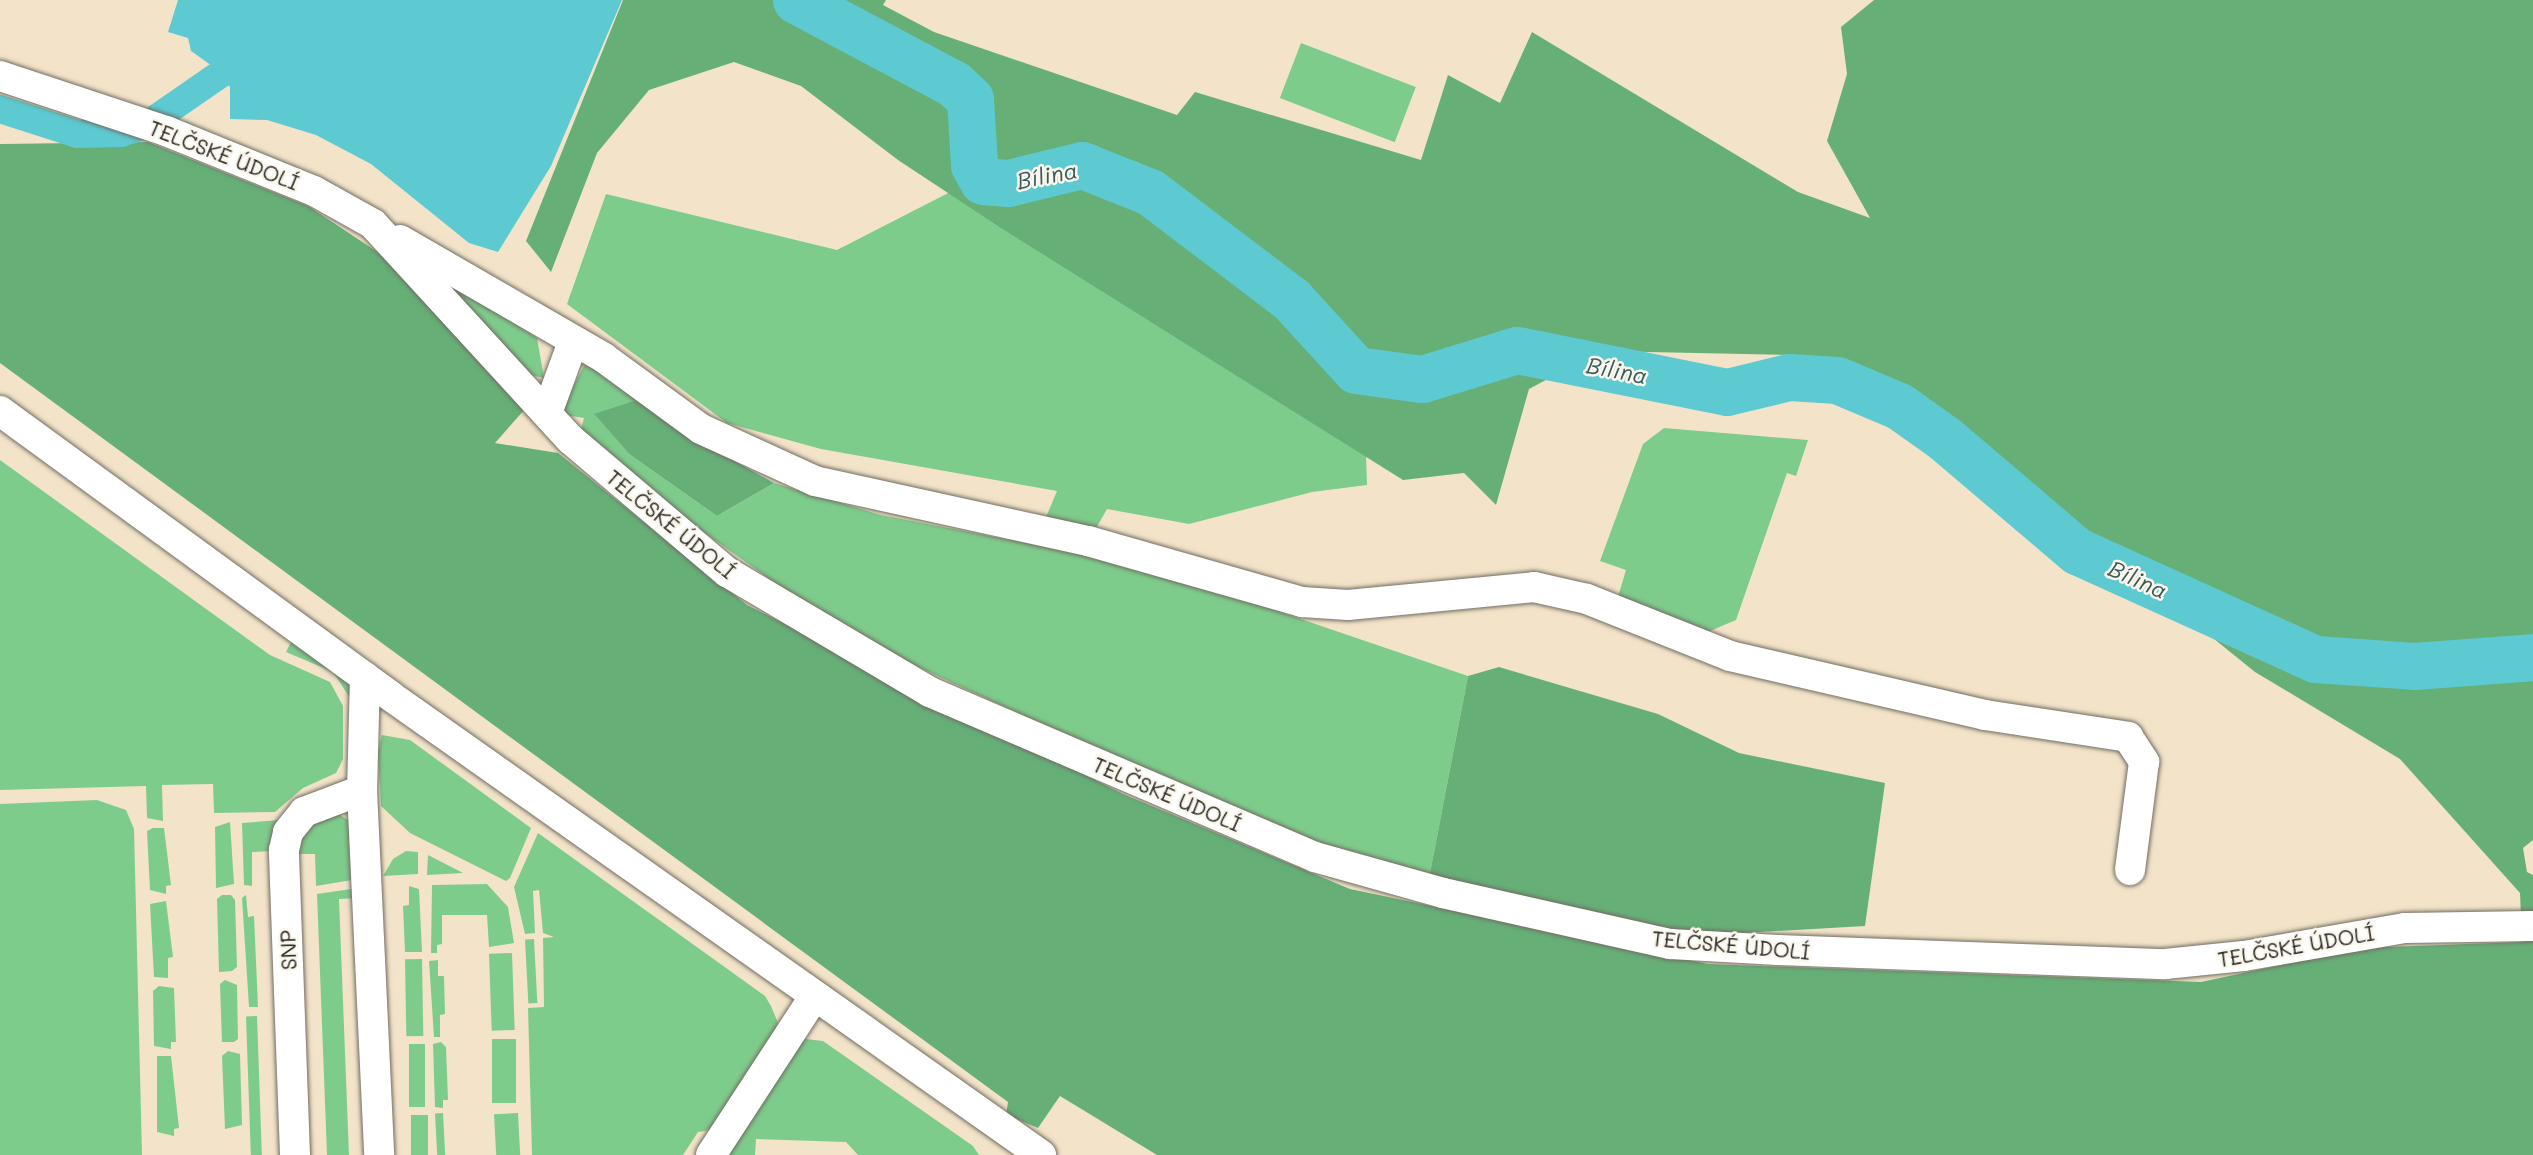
<!DOCTYPE html>
<meta charset="utf-8">
<style>
body{margin:0}
#map{position:relative;width:2533px;height:1155px;overflow:hidden;background:#f3e4c9;font-family:Mali,sans-serif}
div>[style]{position:absolute}
[style*='--x']{left:calc(var(--x)*1px);top:calc(var(--y)*1px);width:calc(var(--w)*1px);rotate:calc(var(--a)*1deg)}
.green>*{inset:0;background:#7ecc8c;transform-origin:0 0}
.forest>*{inset:0;background:#66b078}
.water>*{inset:0;background:#5dcad1}
.canal>*{height:28px;margin:-14px;padding:0 14px;transform-origin:14px;border-radius:14px;background:#5dcad1}
.river>*{height:47px;margin:-23.5px;padding:0 23.5px;transform-origin:23.5px;border-radius:23.5px;background:#5dcad1}
.roads{filter:drop-shadow(0 0 2px #716c62) drop-shadow(0 0 2px #716c62)}
.street>*{height:30px;margin:-15px;padding:0 15px;transform-origin:15px;border-radius:15px;background:#fff}
span{translate:-50% -50%;white-space:nowrap;text-align:center;line-height:1.15;-webkit-text-stroke:5px #fbf7ec;paint-order:stroke}
.street-label{font-size:21px;color:#2b2b2b}
.water-label{font-size:23px;color:#3a5b5d;font-style:italic}
</style>
<div id="map">
<div class="green">
<div style="left:1301px;top:43px;width:123px;height:59px;rotate:21deg"></div>
<div style="clip-path:polygon(956px 189px,1364px 391px,1367px 485px,1312px 492px,1189px 524px,1107px 509px,1090px 539px,1041px 529px,1057px 491px,821px 449px,727px 423px,567px 304px,606px 194px,837px 250px)"></div>
<div style="clip-path:polygon(430px 275px,469px 294px,537px 338px,544px 378px,530px 375px)"></div>
<div style="clip-path:polygon(586px 362px,643px 398px,595px 415px,629px 454px,717px 516px,774px 483px,881px 515px,1145px 566px,1468px 676px,1428px 883px,1327px 852px,1079px 741px,916px 666px,796px 598px,652px 495px,579px 436px,584px 418px,559px 414px)"></div>
<div style="clip-path:polygon(1664px 428px,1808px 440px,1796px 476px,1787px 473px,1736px 620px,1703px 634px,1617px 600px,1626px 570px,1600px 561px,1643px 444px)"></div>
<div style="clip-path:polygon(0 460px,270px 655px,330px 682px,343px 706px,343px 759px,336px 773px,303px 788px,275px 812px,214px 813px,213px 784px,162px 785px,163px 821px,147px 818px,146px 786px,0 790px)"></div>
<div style="clip-path:polygon(293px 638px,351px 685px,350px 698px,333px 672px,286px 652px)"></div>
<div style="clip-path:polygon(382px 735px,410px 740px,531px 828px,510px 878px,506px 881px,410px 833px,381px 806px,378px 752px)"></div>
<div style="clip-path:polygon(97px 800px,126px 810px,134px 829px,142px 1155px,0 1155px,0 804px)"></div>
<div style="clip-path:polygon(338px 814px,350px 821px,358px 879px,316px 886px,315px 854px,296px 854px,296px 843px,311px 822px)"></div>
<div style="clip-path:polygon(280px 820px,272px 851px,252px 852px,252px 886px,244px 885px,242px 823px)"></div>
<div style="clip-path:polygon(230px 822px,234px 884px,216px 888px,215px 827px)"></div>
<div style="clip-path:polygon(153px 828px,164px 828px,171px 885px,166px 886px,166px 894px,150px 890px,147px 831px)"></div>
<div style="clip-path:polygon(538px 833px,765px 996px,771px 1006px,778px 1023px,775px 1031px,710px 1130px,698px 1132px,683px 1155px,532px 1155px,528px 1008px,544px 1007px,543px 938px,554px 937px,543px 933px,539px 890px,533px 891px,535px 933px,525px 934px,514px 887px)"></div>
<div style="clip-path:polygon(406px 851px,418px 852px,418px 874px,383px 876px,393px 859px)"></div>
<div style="clip-path:polygon(428px 855px,463px 873px,427px 875px)"></div>
<div style="clip-path:polygon(487px 884px,508px 907px,514px 943px,489px 947px,487px 915px,442px 915px,442px 944px,437px 945px,437px 953px,431px 953px,432px 885px)"></div>
<div style="clip-path:polygon(409px 886px,419px 889px,422px 952px,405px 952px,403px 906px,409px 905px)"></div>
<div style="clip-path:polygon(358px 888px,359px 898px,339px 899px,349px 1155px,327px 1155px,317px 894px)"></div>
<div style="clip-path:polygon(222px 895px,231px 895px,235px 900px,237px 967px,232px 971px,219px 972px,217px 899px)"></div>
<div style="clip-path:polygon(246px 895px,248px 917px,254px 916px,258px 1007px,249px 1007px,242px 898px)"></div>
<div style="clip-path:polygon(166px 901px,173px 957px,168px 958px,168px 978px,154px 977px,150px 904px)"></div>
<div style="left:534px;top:939px;width:64px;height:9px;rotate:87deg"></div>
<div style="left:512px;top:953px;width:77px;height:23px;rotate:88deg"></div>
<div style="left:422px;top:959px;width:77px;height:17px;rotate:89deg"></div>
<div style="clip-path:polygon(438px 960px,438px 976px,444px 976px,445px 1014px,440px 1015px,440px 1037px,434px 1037px,429px 961px)"></div>
<div style="clip-path:polygon(225px 980px,237px 985px,238px 1039px,234px 1042px,222px 1042px,220px 984px)"></div>
<div style="clip-path:polygon(159px 986px,174px 988px,176px 1042px,171px 1042px,171px 1049px,154px 1046px,153px 991px)"></div>
<div style="left:257px;top:1016px;width:139px;height:11px;rotate:88deg"></div>
<div style="clip-path:polygon(798px 1038px,823px 1041px,973px 1146px,979px 1155px,858px 1155px,846px 1142px,756px 1139px,755px 1155px,724px 1155px)"></div>
<div style="left:492px;top:1039px;width:24px;height:64px"></div>
<div style="clip-path:polygon(441px 1042px,446px 1047px,448px 1100px,443px 1100px,443px 1108px,435px 1107px,433px 1044px)"></div>
<div style="left:409px;top:1044px;width:16px;height:63px"></div>
<div style="clip-path:polygon(228px 1051px,240px 1054px,242px 1125px,225px 1129px,222px 1056px)"></div>
<div style="clip-path:polygon(157px 1056px,171px 1056px,179px 1128px,174px 1129px,174px 1136px,157px 1132px)"></div>
<div style="left:443px;top:1113px;width:42px;height:8px;rotate:87deg"></div>
<div style="left:518px;top:1113px;width:42px;height:24px;rotate:87deg"></div>
<div style="left:411px;top:1115px;width:17px;height:40px"></div>
</div>
<div class="forest">
<div style="clip-path:polygon(623px 0,886px 0,883px 5px,934px 32px,1177px 115px,1195px 92px,1421px 160px,1448px 75px,1500px 103px,1532px 32px,1798px 192px,1870px 218px,1827px 141px,1847px 74px,1841px 27px,1874px 0,2533px 0,2533px 840px,2523px 848px,2527px 872px,2533px 875px,2533px 1155px,1157px 1155px,1060px 1096px,1038px 1128px,1006px 1115px,1008px 1102px,0 363px,0 144px,148px 142px,308px 206px,391px 261px,525px 409px,495px 443px,558px 453px,747px 605px,1123px 794px,1350px 889px,1708px 964px,2201px 982px,2360px 948px,2522px 942px,2520px 893px,2400px 759px,2255px 672px,1891px 378px,1793px 355px,1600px 351px,1529px 389px,1496px 505px,1464px 473px,1403px 480px,1001px 228px,898px 160px,801px 86px,734px 62px,649px 90px,597px 153px,551px 272px,526px 241px)"></div>
<div style="clip-path:polygon(643px 398px,708px 446px,774px 483px,717px 516px,629px 454px,594px 414px)"></div>
<div style="clip-path:polygon(1499px 667px,1658px 714px,1739px 753px,1885px 783px,1865px 926px,1706px 935px,1428px 883px,1468px 676px)"></div>
</div>
<div class="water">
<div style="clip-path:polygon(178px 0,622px 0,551px 166px,498px 252px,469px 243px,371px 164px,316px 135px,267px 120px,230px 119px,230px 87px,222px 73px,191px 51px,188px 38px,168px 32px)"></div>
</div>
<div class="canal">
<div style="--x:0;--y:109;--w:82;--a:17.8"></div>
<div style="--x:78;--y:134;--w:43;--a:-1.3"></div>
<div style="--x:121;--y:133;--w:28;--a:-18"></div>
<div style="--x:148;--y:124;--w:90;--a:-34.6"></div>
<div style="--x:222;--y:73;--w:88;--a:-55.6"></div>
</div>
<div class="river">
<div style="--x:796;--y:0;--w:179;--a:28"></div>
<div style="--x:954;--y:84;--w:22;--a:43"></div>
<div style="--x:970;--y:99;--w:66;--a:86.5"></div>
<div style="--x:974;--y:165;--w:18;--a:61"></div>
<div style="--x:983;--y:181;--w:25;--a:5"></div>
<div style="--x:1008;--y:183;--w:76;--a:-13.7"></div>
<div style="--x:1082;--y:165;--w:73;--a:21.7"></div>
<div style="--x:1150;--y:192;--w:177;--a:37.2"></div>
<div style="--x:1291;--y:299;--w:96;--a:47.5"></div>
<div style="--x:1356;--y:370;--w:67;--a:7.8"></div>
<div style="--x:1422;--y:379;--w:99;--a:-17"></div>
<div style="--x:1517;--y:350;--w:214;--a:11.3"></div>
<div style="--x:1727;--y:392;--w:64;--a:-13.6"></div>
<div style="--x:1789;--y:377;--w:48;--a:3.6"></div>
<div style="--x:1837;--y:380;--w:67;--a:22.8"></div>
<div style="--x:1899;--y:406;--w:55;--a:35.4"></div>
<div style="--x:1944;--y:438;--w:175;--a:40.4"></div>
<div style="--x:2077;--y:551;--w:261;--a:24.4"></div>
<div style="--x:2315;--y:659;--w:99;--a:4"></div>
<div style="--x:2414;--y:666;--w:119;--a:-4.3"></div>
</div>
<div class="roads">
<div class="street">
<div style="--x:0;--y:76;--w:175;--a:18.3"></div>
<div style="--x:166;--y:131;--w:160;--a:22.1"></div>
<div style="--x:314;--y:191;--w:68;--a:29.2"></div>
<div style="--x:373;--y:224;--w:292;--a:47.5"></div>
<div style="--x:570;--y:439;--w:206;--a:40.3"></div>
<div style="--x:727;--y:572;--w:236;--a:30.6"></div>
<div style="--x:930;--y:692;--w:419;--a:23.2"></div>
<div style="--x:1315;--y:857;--w:133;--a:15.7"></div>
<div style="--x:1443;--y:893;--w:233;--a:12.7"></div>
<div style="--x:1670;--y:944;--w:108;--a:3.2"></div>
<div style="--x:1778;--y:950;--w:387;--a:2.1"></div>
<div style="--x:2165;--y:964;--w:79;--a:-5.8"></div>
<div style="--x:2244;--y:956;--w:163;--a:-9.9"></div>
<div style="--x:2405;--y:928;--w:128;--a:-0.9"></div>
<div style="--x:400;--y:240;--w:236;--a:30"></div>
<div style="--x:604;--y:358;--w:120;--a:36.2"></div>
<div style="--x:701;--y:429;--w:125;--a:24.5"></div>
<div style="--x:815;--y:481;--w:280;--a:12.4"></div>
<div style="--x:1088;--y:541;--w:223;--a:15.9"></div>
<div style="--x:1302;--y:602;--w:46;--a:3.7"></div>
<div style="--x:1348;--y:605;--w:187;--a:-5.5"></div>
<div style="--x:1534;--y:587;--w:54;--a:12.8"></div>
<div style="--x:1587;--y:599;--w:154;--a:21.7"></div>
<div style="--x:1730;--y:656;--w:262;--a:13"></div>
<div style="--x:1985;--y:715;--w:145;--a:8.7"></div>
<div style="--x:2128;--y:737;--w:30;--a:57"></div>
<div style="--x:2144;--y:762;--w:109;--a:97.4"></div>
<div style="--x:0;--y:411;--w:482;--a:36.1"></div>
<div style="--x:389;--y:695;--w:798;--a:35.2"></div>
<div style="--x:547;--y:413;--w:76;--a:-69.9"></div>
<div style="--x:365;--y:677;--w:113;--a:91.5"></div>
<div style="--x:362;--y:790;--w:365;--a:87.3"></div>
<div style="--x:295;--y:1155;--w:305;--a:-92.1"></div>
<div style="--x:284;--y:850;--w:18;--a:-77"></div>
<div style="--x:288;--y:832;--w:26;--a:-51"></div>
<div style="--x:304;--y:812;--w:62;--a:-20.8"></div>
<div style="--x:711;--y:1155;--w:189;--a:-56.9"></div>
</div>
</div>
<div class="street-label">
<span style="left:224px;top:155px;rotate:21deg">TELČSKÉ ÚDOLÍ</span>
<span style="left:671px;top:524px;rotate:39deg">TELČSKÉ ÚDOLÍ</span>
<span style="left:1167px;top:794px;rotate:23deg">TELČSKÉ ÚDOLÍ</span>
<span style="left:1731px;top:945px;rotate:5deg">TELČSKÉ ÚDOLÍ</span>
<span style="left:2296px;top:946px;rotate:-10deg">TELČSKÉ ÚDOLÍ</span>
<span style="left:288px;top:950px;rotate:-92deg">SNP</span>
</div>
<div class="water-label">
<span style="left:1047px;top:175px;rotate:-11deg">Bílina</span>
<span style="left:1617px;top:370px;rotate:11deg">Bílina</span>
<span style="left:2138px;top:579px;rotate:24deg">Bílina</span>
</div>
</div>
